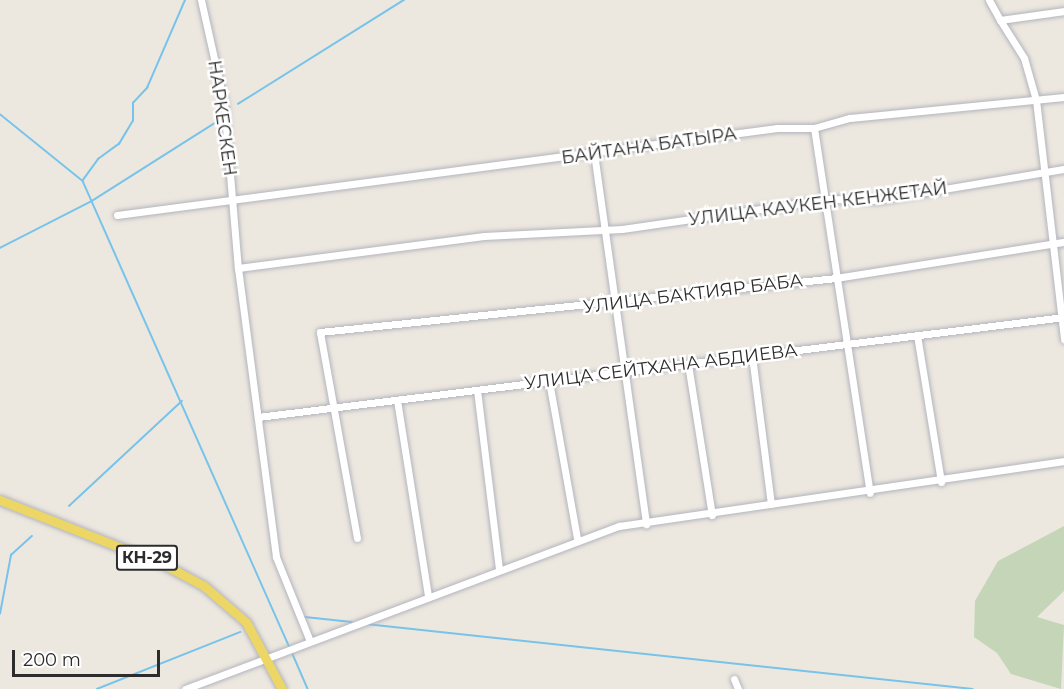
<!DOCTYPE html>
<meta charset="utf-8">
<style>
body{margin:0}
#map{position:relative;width:1064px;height:689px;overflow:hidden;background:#ede8df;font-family:Montserrat,sans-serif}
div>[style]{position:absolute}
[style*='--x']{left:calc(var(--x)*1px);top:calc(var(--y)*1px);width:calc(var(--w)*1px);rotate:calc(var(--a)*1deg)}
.cemetery>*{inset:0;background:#c4d6b7}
.stream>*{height:1.5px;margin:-0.75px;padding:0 0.75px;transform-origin:0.75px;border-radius:0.75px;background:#77c3ea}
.roads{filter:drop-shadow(0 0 2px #b3b4bf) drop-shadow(0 0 2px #b3b4bf)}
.minor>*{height:7px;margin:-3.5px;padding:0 3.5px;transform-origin:3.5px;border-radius:3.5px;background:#fff}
.major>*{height:9px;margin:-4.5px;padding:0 4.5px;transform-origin:4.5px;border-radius:4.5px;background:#ebd666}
span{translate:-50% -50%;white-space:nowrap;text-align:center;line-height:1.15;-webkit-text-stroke:5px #fff;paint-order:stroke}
.shield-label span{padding:2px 4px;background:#fff;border:2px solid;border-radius:4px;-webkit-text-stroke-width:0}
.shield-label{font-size:16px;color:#2c2c2c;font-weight:700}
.street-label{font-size:18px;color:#2c2c2c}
.scale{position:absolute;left:12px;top:650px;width:148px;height:27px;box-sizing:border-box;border:3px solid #2c2c2c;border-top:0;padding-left:8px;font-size:18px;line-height:21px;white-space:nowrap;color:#2c2c2c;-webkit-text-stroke:4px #fff;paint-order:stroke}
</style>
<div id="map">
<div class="cemetery">
<div style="clip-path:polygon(1064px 526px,1064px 591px,1037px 617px,1064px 625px,1061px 689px,1011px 674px,997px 653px,974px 637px,975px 601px,998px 561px)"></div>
</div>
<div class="stream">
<div style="--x:238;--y:104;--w:196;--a:-32.1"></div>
<div style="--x:0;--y:114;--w:107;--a:38.9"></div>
<div style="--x:83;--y:181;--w:511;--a:66.09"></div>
<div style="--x:83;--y:180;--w:26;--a:-54"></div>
<div style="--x:98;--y:159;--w:26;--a:-36"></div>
<div style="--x:119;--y:144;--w:27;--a:-59"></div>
<div style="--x:133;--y:121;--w:18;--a:-90"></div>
<div style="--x:133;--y:103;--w:21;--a:-47"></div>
<div style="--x:147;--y:88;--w:96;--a:-66.6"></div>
<div style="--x:0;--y:248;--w:103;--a:-27.1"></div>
<div style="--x:92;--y:201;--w:149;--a:-32.4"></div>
<div style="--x:69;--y:506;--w:154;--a:-42.9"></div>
<div style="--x:0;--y:614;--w:60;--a:-79.4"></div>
<div style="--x:11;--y:555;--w:28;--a:-42"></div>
<div style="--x:305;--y:617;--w:47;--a:6.1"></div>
<div style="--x:366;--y:624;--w:610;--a:6.11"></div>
<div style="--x:292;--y:652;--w:40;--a:66.6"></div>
<div style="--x:97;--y:689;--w:154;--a:-21.7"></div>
</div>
<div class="roads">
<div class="minor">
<div style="--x:201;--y:0;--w:106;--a:77.4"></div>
<div style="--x:224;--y:103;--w:166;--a:85.2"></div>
<div style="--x:238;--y:268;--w:291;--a:82.5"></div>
<div style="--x:276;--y:557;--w:91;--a:68"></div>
<div style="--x:989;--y:0;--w:23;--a:61"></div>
<div style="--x:1000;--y:20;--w:65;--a:-8"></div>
<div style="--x:1000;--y:20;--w:45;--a:57.7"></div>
<div style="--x:1024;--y:58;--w:44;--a:74.1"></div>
<div style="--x:1036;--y:100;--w:241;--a:83.3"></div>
<div style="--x:814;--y:128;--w:369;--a:81.3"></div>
<div style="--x:594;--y:153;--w:375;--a:82"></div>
<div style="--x:117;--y:215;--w:666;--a:-7.51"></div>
<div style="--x:777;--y:128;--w:37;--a:0"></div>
<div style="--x:814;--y:128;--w:37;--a:-16"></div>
<div style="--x:850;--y:118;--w:215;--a:-5.6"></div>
<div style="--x:238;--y:268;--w:248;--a:-7.4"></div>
<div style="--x:484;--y:236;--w:138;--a:-2.9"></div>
<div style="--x:622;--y:229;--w:210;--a:-8.2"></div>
<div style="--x:830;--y:199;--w:48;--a:1.2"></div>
<div style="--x:878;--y:200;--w:189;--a:-9.5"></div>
<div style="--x:917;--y:335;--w:149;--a:80.7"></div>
<div style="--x:752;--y:356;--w:149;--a:82.7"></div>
<div style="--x:688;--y:364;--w:153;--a:81"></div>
<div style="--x:549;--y:381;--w:159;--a:79.9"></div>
<div style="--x:477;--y:390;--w:179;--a:83"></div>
<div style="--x:397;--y:400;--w:197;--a:81"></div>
<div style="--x:258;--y:417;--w:812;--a:-7.07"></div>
<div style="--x:357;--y:538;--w:209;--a:-100.2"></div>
<div style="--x:320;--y:332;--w:519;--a:-5.97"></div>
<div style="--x:836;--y:278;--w:231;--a:-9"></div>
<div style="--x:734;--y:679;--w:11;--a:68"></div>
<div style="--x:185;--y:689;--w:464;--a:-20.6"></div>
<div style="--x:619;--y:526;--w:450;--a:-8.3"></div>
</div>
<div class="major">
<div style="--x:0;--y:500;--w:177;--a:21.5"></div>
<div style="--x:165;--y:565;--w:44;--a:28.3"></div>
<div style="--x:204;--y:586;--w:55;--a:40.6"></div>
<div style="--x:246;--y:622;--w:76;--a:61.8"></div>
</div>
</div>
<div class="shield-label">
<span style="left:147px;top:558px">КН-29</span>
</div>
<div class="street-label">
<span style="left:222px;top:118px;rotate:82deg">НАРКЕСКЕН</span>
<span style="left:649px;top:146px;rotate:-8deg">БАЙТАНА БАТЫРА</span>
<span style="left:818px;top:204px;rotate:-7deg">УЛИЦА КАУКЕН КЕНЖЕТАЙ</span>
<span style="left:693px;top:294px;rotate:-7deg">УЛИЦА БАКТИЯР БАБА</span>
<span style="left:661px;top:367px;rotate:-7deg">УЛИЦА СЕЙТХАНА АБДИЕВА</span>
</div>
<div class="scale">200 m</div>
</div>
